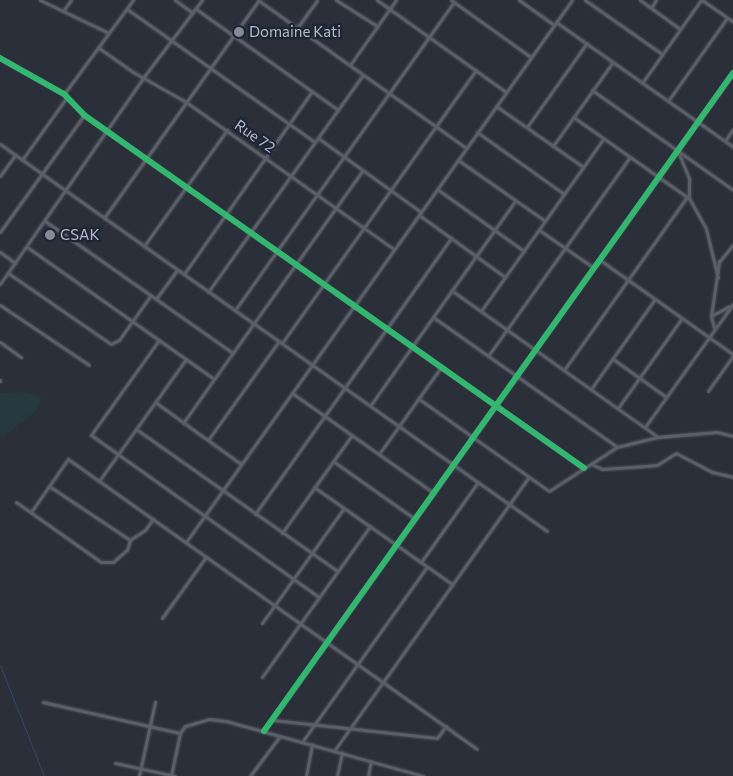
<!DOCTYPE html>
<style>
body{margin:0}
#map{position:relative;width:733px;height:776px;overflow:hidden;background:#2a2f3a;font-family:Commissioner,sans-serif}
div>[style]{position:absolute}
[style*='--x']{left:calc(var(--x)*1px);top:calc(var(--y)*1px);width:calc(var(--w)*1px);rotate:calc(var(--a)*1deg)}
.green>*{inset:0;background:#273940}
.stream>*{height:1px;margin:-0.5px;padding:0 0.5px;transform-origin:0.5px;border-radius:0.5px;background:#374564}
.roads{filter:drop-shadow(0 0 1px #474b53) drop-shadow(0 0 1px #474b53)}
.street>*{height:3px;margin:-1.5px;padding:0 1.5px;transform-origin:1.5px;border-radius:1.5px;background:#5b5f68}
.cycleway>*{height:6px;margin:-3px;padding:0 3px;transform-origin:3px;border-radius:3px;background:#33b770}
.dots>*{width:14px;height:14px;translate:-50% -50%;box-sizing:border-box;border:2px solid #1e2535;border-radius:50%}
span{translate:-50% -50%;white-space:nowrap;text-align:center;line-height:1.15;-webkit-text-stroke:4.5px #1e2535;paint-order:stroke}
.poi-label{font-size:15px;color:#b5bbcb}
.left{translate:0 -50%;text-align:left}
.street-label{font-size:15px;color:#b5bbcb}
</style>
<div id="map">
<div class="green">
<div style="clip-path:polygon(27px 392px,41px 398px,36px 411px,5px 435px,0 435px,0 393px)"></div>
</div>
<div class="stream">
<div style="--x:0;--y:665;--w:119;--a:68.4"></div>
</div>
<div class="roads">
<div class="street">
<div style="--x:40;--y:0;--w:76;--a:25.6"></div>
<div style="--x:175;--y:0;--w:22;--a:36"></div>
<div style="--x:258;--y:0;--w:255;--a:35.4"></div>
<div style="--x:336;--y:0;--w:49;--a:32.4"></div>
<div style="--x:377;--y:0;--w:158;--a:35.5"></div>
<div style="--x:451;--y:0;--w:98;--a:35.5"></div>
<div style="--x:519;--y:0;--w:43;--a:35.5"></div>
<div style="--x:585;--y:0;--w:94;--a:35"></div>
<div style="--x:640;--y:0;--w:49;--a:35.9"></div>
<div style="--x:702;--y:0;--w:38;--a:35"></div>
<div style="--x:651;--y:8;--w:9;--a:-58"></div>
<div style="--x:127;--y:9;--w:230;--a:35.3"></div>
<div style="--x:196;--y:9;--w:174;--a:35.4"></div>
<div style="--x:63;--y:11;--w:14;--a:-54"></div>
<div style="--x:556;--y:22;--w:217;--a:35.2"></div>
<div style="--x:297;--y:28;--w:34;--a:-54"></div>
<div style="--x:99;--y:48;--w:42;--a:35.2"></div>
<div style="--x:133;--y:72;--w:61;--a:29.5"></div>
<div style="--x:186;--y:102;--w:255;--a:35.3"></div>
<div style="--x:0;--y:58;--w:73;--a:29.4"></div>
<div style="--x:64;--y:94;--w:29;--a:46"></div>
<div style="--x:84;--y:115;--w:612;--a:35.22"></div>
<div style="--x:350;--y:65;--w:80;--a:-54.7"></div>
<div style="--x:642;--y:83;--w:102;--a:-54.6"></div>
<div style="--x:592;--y:90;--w:173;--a:35.3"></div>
<div style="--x:64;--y:94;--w:117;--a:-53.7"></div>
<div style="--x:668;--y:101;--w:102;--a:-54.6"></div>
<div style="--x:496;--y:106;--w:106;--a:35"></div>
<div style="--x:527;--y:127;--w:103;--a:-54.5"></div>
<div style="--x:477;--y:132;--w:107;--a:35.5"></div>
<div style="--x:318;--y:138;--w:127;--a:35.7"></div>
<div style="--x:725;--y:141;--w:14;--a:-56"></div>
<div style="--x:0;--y:144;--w:670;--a:35.28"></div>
<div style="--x:553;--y:146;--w:103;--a:-54.5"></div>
<div style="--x:678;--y:152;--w:28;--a:67"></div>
<div style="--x:689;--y:178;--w:20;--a:90"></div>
<div style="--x:689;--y:198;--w:35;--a:61"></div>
<div style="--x:706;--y:229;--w:50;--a:76.2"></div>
<div style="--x:22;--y:160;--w:77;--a:-54.5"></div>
<div style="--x:458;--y:160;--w:106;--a:35"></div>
<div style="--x:0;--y:176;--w:26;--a:-54"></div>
<div style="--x:437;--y:189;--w:107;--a:35.5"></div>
<div style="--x:419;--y:215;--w:106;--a:35.8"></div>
<div style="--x:104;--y:218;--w:267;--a:-54.6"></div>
<div style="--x:45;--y:221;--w:230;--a:35.1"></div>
<div style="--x:539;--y:230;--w:67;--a:34.6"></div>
<div style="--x:0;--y:232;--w:144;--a:-54.3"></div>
<div style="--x:144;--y:246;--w:143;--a:-54.4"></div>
<div style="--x:27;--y:247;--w:229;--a:35.2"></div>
<div style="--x:0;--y:252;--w:19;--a:36"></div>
<div style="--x:600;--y:260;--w:163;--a:35.3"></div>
<div style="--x:8;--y:273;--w:125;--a:34.6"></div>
<div style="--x:111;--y:344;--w:9;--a:-27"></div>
<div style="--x:119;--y:340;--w:55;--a:-54.6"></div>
<div style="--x:184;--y:274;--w:223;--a:-55"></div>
<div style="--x:0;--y:284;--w:251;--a:-55.2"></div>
<div style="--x:143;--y:78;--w:98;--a:-52.9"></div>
<div style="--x:451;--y:290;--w:254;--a:35.4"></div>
<div style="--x:208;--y:292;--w:267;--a:-54.5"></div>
<div style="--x:156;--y:299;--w:36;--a:-54"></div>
<div style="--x:0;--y:305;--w:107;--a:34"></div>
<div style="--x:235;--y:310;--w:378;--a:-54.6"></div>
<div style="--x:481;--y:311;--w:212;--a:-54.6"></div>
<div style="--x:711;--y:316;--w:21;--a:-28"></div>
<div style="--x:433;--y:317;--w:225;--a:35.2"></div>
<div style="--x:714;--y:328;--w:12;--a:-104"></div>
<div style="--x:711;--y:316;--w:55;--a:-81.6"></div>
<div style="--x:719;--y:262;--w:22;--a:-51"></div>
<div style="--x:159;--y:340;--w:117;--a:125.6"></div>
<div style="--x:91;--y:435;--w:280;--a:35.4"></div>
<div style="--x:0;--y:342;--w:26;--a:36"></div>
<div style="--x:282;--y:343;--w:335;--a:-54.6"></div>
<div style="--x:488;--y:356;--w:244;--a:-54.5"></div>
<div style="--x:613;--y:359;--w:65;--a:35.6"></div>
<div style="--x:564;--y:370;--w:212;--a:-54.6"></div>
<div style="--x:687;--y:197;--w:139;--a:-144.9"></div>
<div style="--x:0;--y:380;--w:1;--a:90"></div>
<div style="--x:591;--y:389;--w:110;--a:-54.6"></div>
<div style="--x:708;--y:391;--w:43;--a:-54.5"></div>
<div style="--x:292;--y:393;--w:174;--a:35.2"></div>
<div style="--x:419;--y:399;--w:159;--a:35.3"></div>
<div style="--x:549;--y:491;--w:81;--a:-32.9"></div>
<div style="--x:617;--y:447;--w:42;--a:-13.7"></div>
<div style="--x:658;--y:437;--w:59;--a:-4.8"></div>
<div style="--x:717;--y:432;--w:16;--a:14"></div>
<div style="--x:155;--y:402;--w:106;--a:35.8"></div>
<div style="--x:370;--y:406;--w:251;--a:-54.7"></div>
<div style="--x:618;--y:408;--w:110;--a:-54.6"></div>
<div style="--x:183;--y:423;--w:310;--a:-54.6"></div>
<div style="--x:645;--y:427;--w:151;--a:-54.4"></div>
<div style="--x:136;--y:429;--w:246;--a:35.2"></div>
<div style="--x:208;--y:440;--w:122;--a:-54.4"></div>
<div style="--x:379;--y:454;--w:107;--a:-54.5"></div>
<div style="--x:333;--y:461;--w:100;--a:35.3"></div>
<div style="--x:591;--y:464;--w:12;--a:24"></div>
<div style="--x:602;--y:469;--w:44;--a:-3.9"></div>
<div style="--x:646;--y:466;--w:11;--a:-5"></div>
<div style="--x:657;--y:465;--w:22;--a:-32"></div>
<div style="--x:676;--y:453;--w:41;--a:27.8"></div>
<div style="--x:712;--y:472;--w:22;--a:13"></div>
<div style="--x:99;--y:481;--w:150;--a:-54.5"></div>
<div style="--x:314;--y:487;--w:169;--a:35.1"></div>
<div style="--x:16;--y:502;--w:104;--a:35.2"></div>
<div style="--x:101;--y:562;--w:12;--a:0"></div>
<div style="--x:113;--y:562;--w:18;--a:-41"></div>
<div style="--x:127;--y:550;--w:10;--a:-73"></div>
<div style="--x:130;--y:540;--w:97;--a:-146.3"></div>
<div style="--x:31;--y:512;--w:65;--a:-55.1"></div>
<div style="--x:68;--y:459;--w:501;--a:35.34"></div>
<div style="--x:255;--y:514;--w:339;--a:-54.6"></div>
<div style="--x:282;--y:533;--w:120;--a:-54.5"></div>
<div style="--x:130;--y:540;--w:18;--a:-34"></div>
<div style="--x:145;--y:530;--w:14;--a:-54"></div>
<div style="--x:186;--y:542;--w:665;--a:-54.54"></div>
<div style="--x:421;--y:562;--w:98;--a:-54.5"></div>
<div style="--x:162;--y:618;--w:75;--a:-54.2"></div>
<div style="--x:262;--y:623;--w:141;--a:-54.5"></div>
<div style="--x:262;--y:677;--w:186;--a:-54.4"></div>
<div style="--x:43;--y:702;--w:140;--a:12.8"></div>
<div style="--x:273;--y:720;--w:165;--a:6.3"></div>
<div style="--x:437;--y:738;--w:15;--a:-53"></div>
<div style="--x:264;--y:731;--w:808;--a:-54.52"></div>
<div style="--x:302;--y:742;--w:215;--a:-54.5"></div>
<div style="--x:334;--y:751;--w:336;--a:-54.6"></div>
<div style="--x:115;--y:763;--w:61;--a:12.2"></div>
<div style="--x:139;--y:776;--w:76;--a:-77.8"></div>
<div style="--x:171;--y:776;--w:44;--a:-78.2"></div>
<div style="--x:180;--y:733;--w:9;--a:-54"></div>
<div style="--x:185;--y:726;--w:25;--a:-16"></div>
<div style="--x:209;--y:719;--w:17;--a:7"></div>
<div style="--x:226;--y:721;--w:205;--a:15.6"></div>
<div style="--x:250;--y:776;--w:50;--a:-53.1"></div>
<div style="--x:306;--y:776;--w:32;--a:-79"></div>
<div style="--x:337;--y:776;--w:24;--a:-78"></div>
<div style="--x:368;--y:776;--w:15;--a:-79"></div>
</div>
</div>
<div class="cycleway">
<div style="--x:0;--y:58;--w:73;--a:29.4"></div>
<div style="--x:64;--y:94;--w:29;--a:46"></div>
<div style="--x:84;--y:115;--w:612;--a:35.22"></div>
<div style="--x:264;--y:731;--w:808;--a:-54.52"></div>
</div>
<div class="dots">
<div style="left:239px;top:32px;background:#848a98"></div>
<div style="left:50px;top:235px;background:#848a98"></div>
</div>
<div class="poi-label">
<span class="left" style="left:249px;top:32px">Domaine Kati</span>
<span class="left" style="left:60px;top:235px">CSAK</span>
</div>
<div class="street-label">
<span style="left:255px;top:136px;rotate:35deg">Rue 72</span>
</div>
</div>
